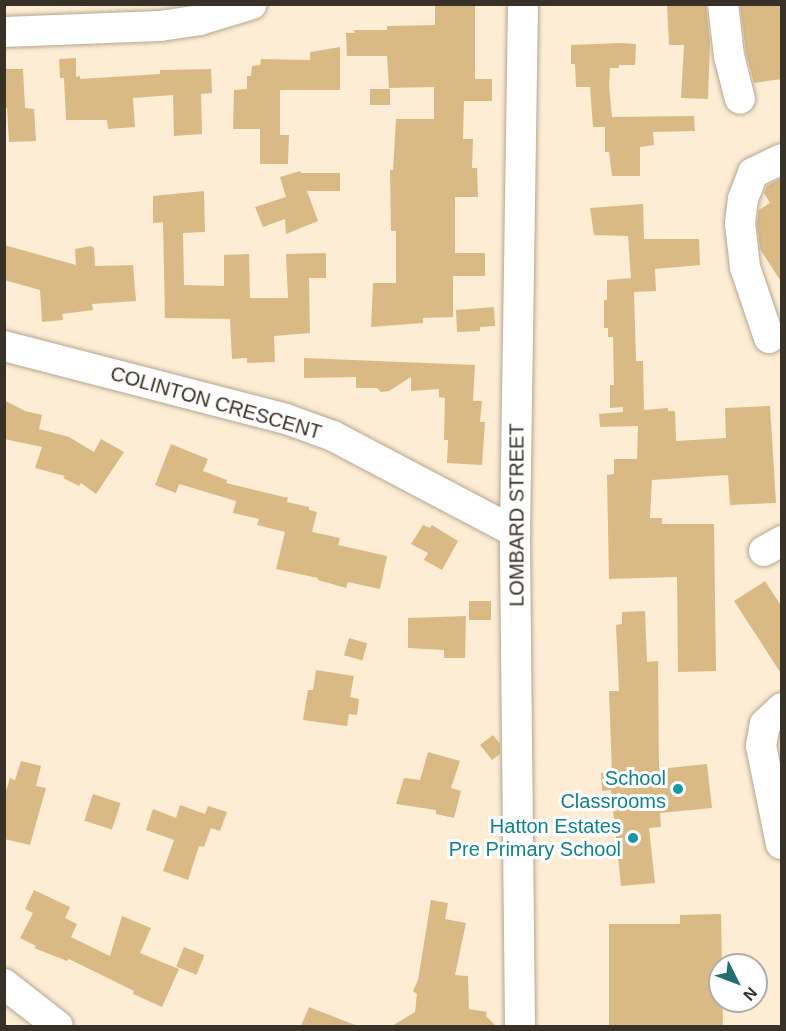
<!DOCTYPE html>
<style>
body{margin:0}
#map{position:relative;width:786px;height:1031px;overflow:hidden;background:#fcedd4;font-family:Arial,sans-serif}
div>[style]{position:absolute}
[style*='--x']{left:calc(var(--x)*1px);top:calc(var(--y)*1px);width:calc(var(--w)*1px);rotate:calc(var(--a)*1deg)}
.building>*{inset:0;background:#daba84;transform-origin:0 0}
.roads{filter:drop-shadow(0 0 2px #b5a790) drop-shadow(0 0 2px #b5a790)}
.minor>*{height:30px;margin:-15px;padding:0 15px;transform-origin:15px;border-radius:15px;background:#fff}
.dots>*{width:16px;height:16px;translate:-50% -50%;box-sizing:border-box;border:3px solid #fff;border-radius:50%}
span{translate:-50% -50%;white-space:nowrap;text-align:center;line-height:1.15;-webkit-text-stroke:6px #fff;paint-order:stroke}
.street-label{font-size:20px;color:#373128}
.culture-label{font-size:20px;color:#0d838f}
.right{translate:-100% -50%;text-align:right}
.frame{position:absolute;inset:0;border:6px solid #373128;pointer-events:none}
.north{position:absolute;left:708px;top:953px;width:60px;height:60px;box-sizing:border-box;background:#fff;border:2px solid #afada9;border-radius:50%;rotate:132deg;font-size:16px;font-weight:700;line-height:24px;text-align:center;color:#373128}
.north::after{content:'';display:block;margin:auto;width:21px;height:27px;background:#236d75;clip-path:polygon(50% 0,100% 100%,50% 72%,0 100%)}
</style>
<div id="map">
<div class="building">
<div style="clip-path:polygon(435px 4px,475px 4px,475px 79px,492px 79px,492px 101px,464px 101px,463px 139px,473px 139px,472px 168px,477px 168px,478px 197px,455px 197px,455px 253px,485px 253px,485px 276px,453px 276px,453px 317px,423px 318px,423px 323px,371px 327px,373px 283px,396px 283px,396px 231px,391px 231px,390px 170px,393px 170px,396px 119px,434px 119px,434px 87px,389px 88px,387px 56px,347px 56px,346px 33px,355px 33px,354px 30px,387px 30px,387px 26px,435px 25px)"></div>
<div style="clip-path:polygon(667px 4px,706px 4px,710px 43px,708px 99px,681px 98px,684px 45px,669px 45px)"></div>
<div style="clip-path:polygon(740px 4px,782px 4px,782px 79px,754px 83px,746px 53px)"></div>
<div style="clip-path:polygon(619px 43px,636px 44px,635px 65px,619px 65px,619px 68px,610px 68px,609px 86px,612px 117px,694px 116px,695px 131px,653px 132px,654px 145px,640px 147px,640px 176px,612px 176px,609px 152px,605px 152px,605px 127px,593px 127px,590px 87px,576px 87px,575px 64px,571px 64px,571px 45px)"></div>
<div style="clip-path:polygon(340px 47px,340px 90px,280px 90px,280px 135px,289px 135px,288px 164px,260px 164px,260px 129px,233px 129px,234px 90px,247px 89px,247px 76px,251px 76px,252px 66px,260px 65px,261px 59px,310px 60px,310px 52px)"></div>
<div style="clip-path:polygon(76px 58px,76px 77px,80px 76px,80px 79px,160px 74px,160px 70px,211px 69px,212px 93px,201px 94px,202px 134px,174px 136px,173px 95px,133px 98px,135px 127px,108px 129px,107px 120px,66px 120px,64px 78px,60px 78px,59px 59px)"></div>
<div style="clip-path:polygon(6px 69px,23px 69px,25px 108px,34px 109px,36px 141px,9px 142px,7px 108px,4px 107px)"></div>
<div style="left:370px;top:89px;width:20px;height:16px"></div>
<div style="clip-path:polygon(300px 171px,301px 173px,340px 173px,340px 191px,307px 191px,318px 221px,286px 234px,285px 219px,263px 227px,255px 207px,286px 197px,280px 177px)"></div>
<div style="clip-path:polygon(782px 178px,782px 283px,760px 249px,757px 223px,759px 210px,770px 203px,764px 193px,767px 186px)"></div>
<div style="clip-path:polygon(204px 191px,205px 232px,183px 233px,184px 285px,224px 286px,224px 255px,249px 254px,250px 298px,288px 298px,286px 254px,326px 253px,326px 278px,309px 278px,310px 333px,274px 336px,275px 362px,247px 363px,247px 358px,232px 359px,230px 319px,165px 318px,163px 222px,153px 223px,153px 196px)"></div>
<div style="clip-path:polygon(643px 204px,644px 239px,699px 239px,700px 265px,655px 269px,656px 291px,634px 292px,636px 361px,643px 361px,644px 410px,668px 408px,668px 411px,675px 411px,676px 441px,726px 438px,725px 408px,770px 406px,776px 503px,730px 505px,728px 475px,652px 480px,650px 518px,662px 518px,662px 524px,714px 524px,716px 671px,678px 672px,677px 577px,609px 579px,607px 475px,614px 474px,614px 459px,637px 459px,638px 426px,600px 427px,599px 414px,623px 412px,623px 407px,610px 408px,610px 385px,614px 385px,613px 337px,608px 337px,608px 328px,604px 328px,604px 300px,607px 300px,607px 280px,631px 278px,628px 236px,594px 235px,590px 208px)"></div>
<div style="clip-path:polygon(4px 245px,76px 265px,75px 249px,91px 246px,94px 248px,95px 266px,133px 265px,136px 301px,92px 304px,93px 310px,62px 314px,63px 320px,42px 322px,40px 290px,4px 280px)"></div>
<div style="clip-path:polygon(494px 307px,495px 326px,480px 327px,480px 331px,457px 332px,456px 310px)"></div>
<div style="clip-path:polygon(304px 358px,475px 365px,473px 401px,482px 401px,480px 422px,485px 422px,482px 465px,447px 463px,448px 440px,444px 440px,445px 398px,439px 397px,439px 389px,411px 391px,411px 377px,389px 391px,381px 392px,377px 388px,356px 388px,356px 377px,304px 378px)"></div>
<div style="clip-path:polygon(4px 400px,25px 411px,42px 415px,39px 429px,69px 437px,94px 452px,101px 439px,124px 452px,96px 494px,81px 483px,79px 486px,63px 478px,65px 476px,35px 468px,42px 447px,4px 439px)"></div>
<div style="clip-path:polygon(171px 444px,208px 459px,203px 471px,227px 480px,226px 483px,288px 498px,287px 502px,309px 507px,309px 510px,317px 512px,312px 532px,340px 538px,338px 545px,387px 556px,380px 589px,348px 582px,346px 588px,318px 580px,318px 578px,276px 569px,285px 532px,257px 525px,259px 519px,233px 513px,236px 501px,179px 484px,176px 493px,155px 485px)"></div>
<div style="clip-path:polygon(423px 525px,430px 528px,432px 525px,458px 541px,442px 570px,424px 560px,428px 553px,411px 544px)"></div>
<div style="clip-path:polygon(765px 581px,782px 607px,782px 675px,734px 601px)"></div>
<div style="left:469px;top:601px;width:22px;height:19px"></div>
<div style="clip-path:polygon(645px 611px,647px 662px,658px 661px,659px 769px,707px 764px,712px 808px,660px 813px,661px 827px,649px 828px,655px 883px,621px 886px,611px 790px,602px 791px,601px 773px,612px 772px,609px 691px,619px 691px,616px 625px,622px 624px,622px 612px)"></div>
<div style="clip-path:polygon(466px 616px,465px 658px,444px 658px,444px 650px,408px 648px,408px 618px)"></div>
<div style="left:349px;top:638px;width:19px;height:18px;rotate:16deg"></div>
<div style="clip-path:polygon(316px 670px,354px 676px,350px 697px,359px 699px,357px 715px,349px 714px,347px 726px,303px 720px,308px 690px,313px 690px)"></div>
<div style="clip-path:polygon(493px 735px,500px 744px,500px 754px,492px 760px,480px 745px)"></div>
<div style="clip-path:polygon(428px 752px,460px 761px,451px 788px,461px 791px,454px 818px,436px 814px,436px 810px,396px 804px,404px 778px,420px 780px)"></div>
<div style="clip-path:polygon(21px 761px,41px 766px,36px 786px,46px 788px,30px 845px,4px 839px,4px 797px,10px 778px,15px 780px)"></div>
<div style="left:93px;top:794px;width:29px;height:28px;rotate:18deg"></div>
<div style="clip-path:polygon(180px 805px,205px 814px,208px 806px,227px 812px,220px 831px,211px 828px,204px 847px,199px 846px,188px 880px,163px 871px,174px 840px,146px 830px,153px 809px,176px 818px)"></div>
<div style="clip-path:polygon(34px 890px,70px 907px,65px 918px,77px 924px,71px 937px,110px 956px,122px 916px,151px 928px,140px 953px,179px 969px,162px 1007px,133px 994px,134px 991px,69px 959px,67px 961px,34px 948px,36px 946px,20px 938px,33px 913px,25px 909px)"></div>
<div style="clip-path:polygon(431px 900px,448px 903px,445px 919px,466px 923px,455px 975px,468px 976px,469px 1009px,487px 1012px,486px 1016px,496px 1026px,392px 1026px,415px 1012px,417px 994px,413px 991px,418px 980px)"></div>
<div style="clip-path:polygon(721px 914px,723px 1026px,609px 1026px,609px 924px,680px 924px,680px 915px)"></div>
<div style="left:184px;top:947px;width:22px;height:21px;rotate:22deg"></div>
<div style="clip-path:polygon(309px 1007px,355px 1025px,354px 1026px,301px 1026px)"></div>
</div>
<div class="roads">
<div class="minor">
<div style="--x:723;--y:4;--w:52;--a:83.4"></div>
<div style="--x:729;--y:56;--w:44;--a:75.7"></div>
<div style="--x:4;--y:32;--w:156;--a:-2.2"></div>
<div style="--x:160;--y:26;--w:40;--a:-8.5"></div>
<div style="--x:200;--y:20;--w:54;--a:-17.1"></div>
<div style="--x:769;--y:338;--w:75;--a:-108.7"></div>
<div style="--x:745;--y:267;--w:44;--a:-96.5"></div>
<div style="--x:740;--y:223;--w:24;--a:-83"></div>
<div style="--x:743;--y:199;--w:28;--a:-69"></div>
<div style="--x:753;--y:173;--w:32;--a:-26"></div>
<div style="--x:4;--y:346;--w:291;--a:14.5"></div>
<div style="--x:286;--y:419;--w:50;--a:19.9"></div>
<div style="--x:333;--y:436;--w:206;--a:27.8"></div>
<div style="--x:764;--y:551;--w:21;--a:-29"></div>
<div style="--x:781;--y:844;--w:100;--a:-101.5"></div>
<div style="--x:761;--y:746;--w:22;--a:-80"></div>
<div style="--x:765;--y:724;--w:23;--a:-43"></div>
<div style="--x:4;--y:984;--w:68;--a:37.9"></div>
<div style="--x:520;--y:1026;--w:494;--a:-90.6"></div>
<div style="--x:515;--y:532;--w:528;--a:-89.13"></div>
</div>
</div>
<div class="dots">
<div style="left:678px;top:789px;background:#0f9aa8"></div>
<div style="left:633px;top:838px;background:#0f9aa8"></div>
</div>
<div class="street-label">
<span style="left:216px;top:403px;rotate:16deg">COLINTON CRESCENT</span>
<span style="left:517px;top:515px;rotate:-90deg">LOMBARD STREET</span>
</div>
<div class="culture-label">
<span class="right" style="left:666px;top:790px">School<br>Classrooms</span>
<span class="right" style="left:621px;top:838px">Hatton Estates<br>Pre Primary School</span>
</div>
<div class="frame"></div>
<div class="north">N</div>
</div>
